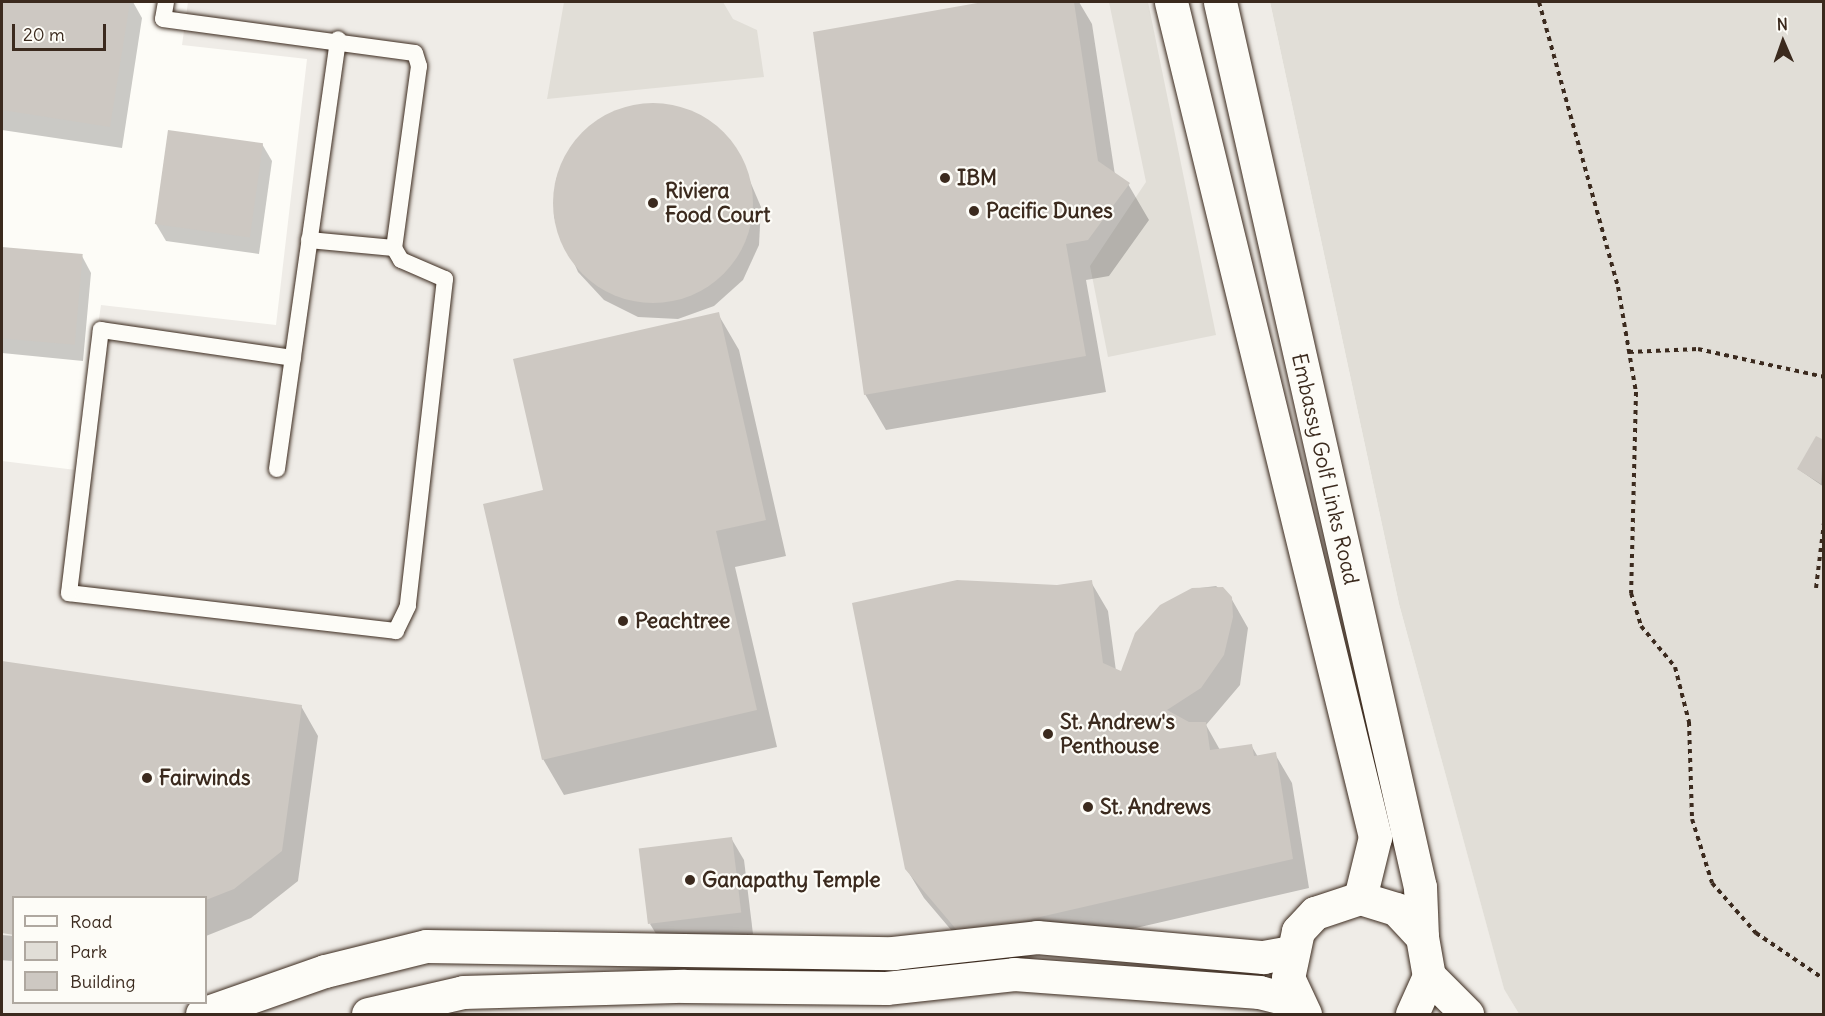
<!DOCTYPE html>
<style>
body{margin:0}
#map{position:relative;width:1825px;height:1016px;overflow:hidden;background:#fdfcf7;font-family:Delius,sans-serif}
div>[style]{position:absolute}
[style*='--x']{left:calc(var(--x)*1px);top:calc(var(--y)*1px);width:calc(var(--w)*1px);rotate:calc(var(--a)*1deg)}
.built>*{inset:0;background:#efece7}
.green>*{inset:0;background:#e1ded7}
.shadow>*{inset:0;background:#0003;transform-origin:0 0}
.building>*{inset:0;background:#cdc8c2;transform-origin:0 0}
.round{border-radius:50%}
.path>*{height:4px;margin-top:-2px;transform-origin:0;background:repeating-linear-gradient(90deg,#3b2a1e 0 4.5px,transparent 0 9px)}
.roads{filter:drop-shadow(0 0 2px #3b2a1e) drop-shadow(0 0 2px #3b2a1e)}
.lane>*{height:16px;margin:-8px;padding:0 8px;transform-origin:8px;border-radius:8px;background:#fdfcf7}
.street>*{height:33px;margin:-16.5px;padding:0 16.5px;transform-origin:16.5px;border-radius:16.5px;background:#fdfcf7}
.secondary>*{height:33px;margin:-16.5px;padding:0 16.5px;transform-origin:16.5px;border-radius:16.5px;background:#fdfcf7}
.dots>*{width:16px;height:16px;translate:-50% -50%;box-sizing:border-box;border:3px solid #fdfcf7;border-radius:50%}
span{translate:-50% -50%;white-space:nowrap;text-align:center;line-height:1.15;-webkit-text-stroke:4.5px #fdfcf7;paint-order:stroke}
.poi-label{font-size:21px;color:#3b2a1e;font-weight:700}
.left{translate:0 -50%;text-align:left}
.street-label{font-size:21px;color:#3b2a1e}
.frame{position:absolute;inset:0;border:3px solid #3b2a1e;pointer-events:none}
.legend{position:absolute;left:12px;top:896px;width:195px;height:108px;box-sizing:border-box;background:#fdfcf7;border:2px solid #afa8a0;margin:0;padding:8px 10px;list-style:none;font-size:18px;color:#3b2a1e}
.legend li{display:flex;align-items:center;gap:12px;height:30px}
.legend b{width:30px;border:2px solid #afa8a0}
.north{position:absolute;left:1753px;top:12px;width:60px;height:60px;-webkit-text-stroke:4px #fdfcf7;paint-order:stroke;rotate:358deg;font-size:16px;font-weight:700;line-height:24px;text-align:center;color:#3b2a1e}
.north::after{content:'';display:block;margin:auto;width:21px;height:27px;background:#3b2a1e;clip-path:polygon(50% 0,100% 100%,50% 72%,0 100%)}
.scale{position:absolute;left:12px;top:24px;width:94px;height:27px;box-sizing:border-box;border:3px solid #3b2a1e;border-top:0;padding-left:8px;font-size:18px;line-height:21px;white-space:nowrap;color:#3b2a1e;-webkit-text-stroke:4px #fdfcf7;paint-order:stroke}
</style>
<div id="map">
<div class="built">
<div style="clip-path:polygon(evenodd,188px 2px,1270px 2px,1399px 604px,1504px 988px,1519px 1014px,2px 1014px,2px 461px,76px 470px,101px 305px,276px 325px,307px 59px,182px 45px,188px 2px,14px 898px,206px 898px,206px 1002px,14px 1002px,14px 898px)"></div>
</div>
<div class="green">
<div style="clip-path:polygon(564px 2px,723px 2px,733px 19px,757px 30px,764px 77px,547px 99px)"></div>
<div style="clip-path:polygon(1109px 2px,1148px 2px,1216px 335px,1108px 357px,1090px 266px,1146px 182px)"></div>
<div style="clip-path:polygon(1270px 2px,1823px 2px,1823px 1014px,1519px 1014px,1504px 989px,1399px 604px)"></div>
</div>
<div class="shadow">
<div style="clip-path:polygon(2px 2px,133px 2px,142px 18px,122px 148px,2px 130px)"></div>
<div style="clip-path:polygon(992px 2px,1079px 2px,1092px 24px,1115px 175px,1128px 184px,1149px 220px,1109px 276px,1086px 280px,1106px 392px,886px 430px,865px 394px,815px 33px)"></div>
<div style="clip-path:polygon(638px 105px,677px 107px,712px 124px,738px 153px,761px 207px,759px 245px,743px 280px,714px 306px,678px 319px,638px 317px,604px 300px,578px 272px,554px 217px,556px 179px,573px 144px,602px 118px)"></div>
<div style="clip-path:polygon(262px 144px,272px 161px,259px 254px,166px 241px,156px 224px)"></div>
<div style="clip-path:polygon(2px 249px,82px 256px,91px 273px,83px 361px,2px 353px)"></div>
<div style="clip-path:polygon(718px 314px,739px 350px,786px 556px,735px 567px,777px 747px,564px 795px,543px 759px,544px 491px)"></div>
<div style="clip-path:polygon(1824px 442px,1824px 487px,1798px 469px)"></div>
<div style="clip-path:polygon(1091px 582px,1108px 611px,1116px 671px,1122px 673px,1192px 589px,1216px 586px,1231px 598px,1248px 628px,1240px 685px,1206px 725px,1220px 750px,1251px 745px,1258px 757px,1275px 754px,1292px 783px,1309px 888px,980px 964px,924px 898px,906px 868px,1057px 587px)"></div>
<div style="clip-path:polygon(2px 662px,301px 706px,318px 736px,298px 881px,251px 918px,206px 936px,206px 898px,14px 898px,14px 933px,2px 932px)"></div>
<div style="clip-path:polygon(731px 838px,744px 860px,753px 934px,663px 945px,650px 924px)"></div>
<div style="left:2px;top:935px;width:12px;height:25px;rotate:5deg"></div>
</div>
<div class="building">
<div style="clip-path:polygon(2px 2px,130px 2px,110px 127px,2px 110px)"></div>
<div style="clip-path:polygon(983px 2px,1074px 2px,1098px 161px,1130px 183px,1088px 240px,1066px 244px,1086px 356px,864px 395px,813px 32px)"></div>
<div class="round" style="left:553px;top:103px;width:200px;height:200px"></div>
<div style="left:168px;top:130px;width:96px;height:95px;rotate:8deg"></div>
<div style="left:2px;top:247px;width:81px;height:91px;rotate:5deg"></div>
<div style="clip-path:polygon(719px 312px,766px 520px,716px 531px,757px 710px,542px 760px,483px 504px,543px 490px,513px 359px)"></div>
<div style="clip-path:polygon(1816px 436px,1824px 440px,1821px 484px,1797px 469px)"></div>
<div style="clip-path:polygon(957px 580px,1057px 585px,1092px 580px,1103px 663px,1121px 671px,1135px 633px,1160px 605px,1192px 588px,1223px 587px,1232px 597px,1233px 617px,1224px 655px,1201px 688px,1167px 710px,1189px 722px,1206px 722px,1210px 750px,1252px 744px,1254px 756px,1276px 752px,1293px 859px,961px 935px,905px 869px,852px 603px)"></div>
<div style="clip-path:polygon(2px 661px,302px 705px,282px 851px,234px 889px,206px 900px,14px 898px,14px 935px,2px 933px)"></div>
<div style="left:732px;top:837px;width:76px;height:94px;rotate:83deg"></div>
</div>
<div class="path">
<div style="--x:1539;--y:2;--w:296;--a:74.5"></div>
<div style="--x:1618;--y:287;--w:107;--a:80.3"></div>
<div style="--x:1636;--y:392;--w:201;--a:91.4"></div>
<div style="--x:1631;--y:593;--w:34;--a:73"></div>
<div style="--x:1641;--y:626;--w:53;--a:50.3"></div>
<div style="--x:1675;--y:667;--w:57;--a:75.7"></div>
<div style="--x:1689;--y:722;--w:97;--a:88.2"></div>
<div style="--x:1692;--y:819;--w:67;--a:72.6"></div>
<div style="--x:1712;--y:883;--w:67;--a:48.7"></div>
<div style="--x:1756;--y:933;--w:82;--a:34.1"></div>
<div style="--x:1629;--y:352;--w:69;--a:-2.5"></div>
<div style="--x:1698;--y:349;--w:129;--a:12.5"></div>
<div style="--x:1816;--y:588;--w:65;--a:-83"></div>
</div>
<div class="roads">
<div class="lane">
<div style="--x:166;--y:2;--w:17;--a:100"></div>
<div style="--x:163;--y:19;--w:254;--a:7.7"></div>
<div style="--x:415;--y:53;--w:14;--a:73"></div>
<div style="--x:419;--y:66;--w:184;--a:97.8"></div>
<div style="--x:394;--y:248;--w:14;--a:60"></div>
<div style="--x:401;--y:260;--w:48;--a:23.4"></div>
<div style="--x:445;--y:279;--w:329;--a:96.5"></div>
<div style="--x:408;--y:606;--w:28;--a:116"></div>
<div style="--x:396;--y:631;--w:329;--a:-173.4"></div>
<div style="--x:69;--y:593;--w:265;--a:-83.1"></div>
<div style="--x:101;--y:330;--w:194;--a:8.3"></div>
<div style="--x:309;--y:240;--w:85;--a:5.4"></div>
<div style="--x:277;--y:469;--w:434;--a:-81.9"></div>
</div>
<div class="street">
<div style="--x:202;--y:1014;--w:130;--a:-19.3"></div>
<div style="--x:325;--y:971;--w:104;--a:-13.9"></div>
<div style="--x:426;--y:946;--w:467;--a:0.9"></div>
<div style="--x:893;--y:953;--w:145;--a:-6.3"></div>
<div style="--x:1037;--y:937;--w:227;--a:5.1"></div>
<div style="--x:1263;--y:957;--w:27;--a:-10"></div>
<div style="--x:368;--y:1014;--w:98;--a:-13"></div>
<div style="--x:463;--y:992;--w:221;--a:-1.6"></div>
<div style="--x:684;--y:986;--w:202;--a:0.6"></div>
<div style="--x:886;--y:988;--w:129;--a:-6.2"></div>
<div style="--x:1014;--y:974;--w:246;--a:4.2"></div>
<div style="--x:1259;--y:992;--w:38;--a:14"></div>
</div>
<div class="secondary">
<div style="--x:1171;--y:2;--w:860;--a:76.27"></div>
<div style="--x:1375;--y:837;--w:63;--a:103.8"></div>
<div style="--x:1220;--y:2;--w:907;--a:77.27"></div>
<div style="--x:1420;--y:887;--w:50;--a:87.7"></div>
<div style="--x:1429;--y:976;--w:54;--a:45"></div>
<div style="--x:1305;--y:1014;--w:40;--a:-115"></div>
<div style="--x:1288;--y:978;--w:48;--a:-78"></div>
<div style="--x:1298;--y:931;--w:25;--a:-47"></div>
<div style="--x:1315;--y:913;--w:47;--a:-18.4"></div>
<div style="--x:1360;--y:898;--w:38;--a:17"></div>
<div style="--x:1396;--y:909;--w:38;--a:47"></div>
<div style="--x:1422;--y:937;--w:40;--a:80"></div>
<div style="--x:1429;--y:976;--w:42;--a:114.1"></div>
</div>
</div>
<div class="dots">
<div style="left:945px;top:178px;background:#3b2a1e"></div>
<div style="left:653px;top:203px;background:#3b2a1e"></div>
<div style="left:974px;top:211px;background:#3b2a1e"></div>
<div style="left:623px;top:621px;background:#3b2a1e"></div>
<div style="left:1048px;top:734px;background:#3b2a1e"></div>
<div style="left:147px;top:778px;background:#3b2a1e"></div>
<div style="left:1088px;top:807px;background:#3b2a1e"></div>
<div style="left:690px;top:880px;background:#3b2a1e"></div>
</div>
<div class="poi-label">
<span class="left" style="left:957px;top:178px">IBM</span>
<span class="left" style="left:665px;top:203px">Riviera<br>Food Court</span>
<span class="left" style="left:986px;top:211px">Pacific Dunes</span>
<span class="left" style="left:635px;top:621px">Peachtree</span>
<span class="left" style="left:1060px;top:734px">St. Andrew's<br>Penthouse</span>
<span class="left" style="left:159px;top:778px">Fairwinds</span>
<span class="left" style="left:1100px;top:807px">St. Andrews</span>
<span class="left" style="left:702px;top:880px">Ganapathy Temple</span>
</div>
<div class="street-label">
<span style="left:1325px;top:469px;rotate:77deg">Embassy Golf Links Road</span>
</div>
<div class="frame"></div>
<ul class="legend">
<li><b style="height:8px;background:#fdfcf7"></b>Road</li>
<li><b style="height:16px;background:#e1ded7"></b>Park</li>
<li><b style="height:16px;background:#cdc8c2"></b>Building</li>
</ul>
<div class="north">N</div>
<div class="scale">20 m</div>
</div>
